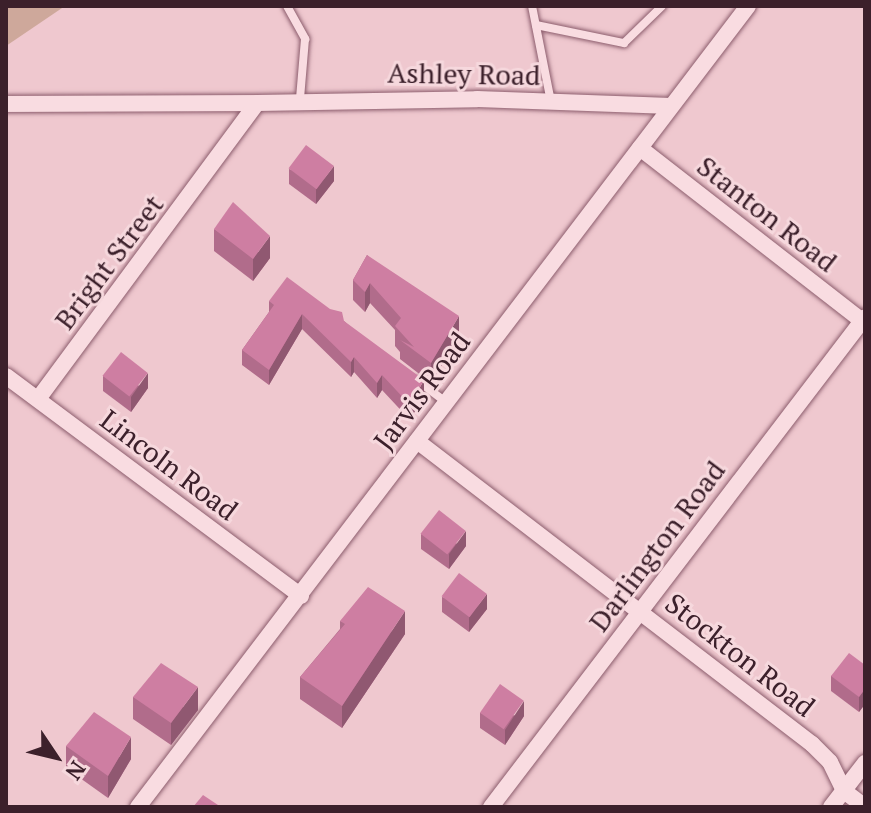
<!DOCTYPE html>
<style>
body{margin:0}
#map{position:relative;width:871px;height:813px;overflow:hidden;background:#efc8cf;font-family:"PT Serif",serif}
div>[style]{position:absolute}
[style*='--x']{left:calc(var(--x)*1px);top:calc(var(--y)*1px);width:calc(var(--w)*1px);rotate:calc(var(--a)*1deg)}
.green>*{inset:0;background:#cea89b}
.roads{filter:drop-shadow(0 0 2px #8c5d6d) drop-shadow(0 0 2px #8c5d6d)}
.service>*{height:8px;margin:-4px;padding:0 4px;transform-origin:4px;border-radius:4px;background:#f9dce1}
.minor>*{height:16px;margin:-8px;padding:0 8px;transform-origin:8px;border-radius:8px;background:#f9dce1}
.wall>*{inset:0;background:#b16c8b}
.shaded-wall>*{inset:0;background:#905871}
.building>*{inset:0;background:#ce7ea2;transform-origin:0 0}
span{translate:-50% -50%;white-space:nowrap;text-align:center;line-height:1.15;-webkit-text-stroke:6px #f6d8dd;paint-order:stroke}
.street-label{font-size:28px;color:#3c202b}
.frame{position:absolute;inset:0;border:8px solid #3c202b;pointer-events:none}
.north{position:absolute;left:16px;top:717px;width:80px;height:80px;-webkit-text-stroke:6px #f6d8dd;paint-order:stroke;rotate:125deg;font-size:22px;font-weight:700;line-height:32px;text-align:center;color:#3c202b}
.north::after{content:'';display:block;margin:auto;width:28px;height:36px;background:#3c202b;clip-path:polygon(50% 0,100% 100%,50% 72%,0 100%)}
</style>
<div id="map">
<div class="green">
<div style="clip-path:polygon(6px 6px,65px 6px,6px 46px)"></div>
</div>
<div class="roads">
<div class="service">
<div style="--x:287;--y:6;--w:38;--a:61"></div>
<div style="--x:305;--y:39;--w:60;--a:94.8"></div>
<div style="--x:532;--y:6;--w:98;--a:78.8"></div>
<div style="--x:536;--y:25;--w:90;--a:11.6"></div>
<div style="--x:624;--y:43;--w:53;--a:-44.2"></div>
<div style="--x:418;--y:381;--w:35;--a:37"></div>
</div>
<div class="minor">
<div style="--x:6;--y:104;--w:251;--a:-0.2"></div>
<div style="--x:640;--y:148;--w:281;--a:37.9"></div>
<div style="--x:6;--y:376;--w:368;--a:36.7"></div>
<div style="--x:38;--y:399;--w:368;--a:-53.5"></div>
<div style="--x:257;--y:103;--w:220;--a:-1"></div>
<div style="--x:477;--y:99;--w:194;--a:2.1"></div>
<div style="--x:417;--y:441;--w:498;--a:37.5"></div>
<div style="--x:812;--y:744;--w:25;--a:45"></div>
<div style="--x:830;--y:762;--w:32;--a:64"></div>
<div style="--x:844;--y:791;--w:26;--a:37"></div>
<div style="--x:138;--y:807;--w:1007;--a:-52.71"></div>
<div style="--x:491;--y:807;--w:616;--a:-52.65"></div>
<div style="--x:831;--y:807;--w:56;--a:-52.3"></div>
</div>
</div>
<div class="wall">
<div style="clip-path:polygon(289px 169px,334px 181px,316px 204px,289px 184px)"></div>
<div style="clip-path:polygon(214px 229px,270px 258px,253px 281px,214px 251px)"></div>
<div style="clip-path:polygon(367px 255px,459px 336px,431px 383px,400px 359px,400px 352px,395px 346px,395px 330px,370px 303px,365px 312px,353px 300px,353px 280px)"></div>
<div style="clip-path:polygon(269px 301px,344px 321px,424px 395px,410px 420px,382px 390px,377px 398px,354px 372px,351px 377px,302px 329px,269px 385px,242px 365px,242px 350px,269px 312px)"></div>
<div style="clip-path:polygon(103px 376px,148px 388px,131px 412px,103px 391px)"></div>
<div style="clip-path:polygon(421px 534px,466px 546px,449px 569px,421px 549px)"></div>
<div style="clip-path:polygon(442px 597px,487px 609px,469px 632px,442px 612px)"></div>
<div style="clip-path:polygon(340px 621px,405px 634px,342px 728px,300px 699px,300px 677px,340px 629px)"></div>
<div style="clip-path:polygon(865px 665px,865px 704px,859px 712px,831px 691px,831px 676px)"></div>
<div style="clip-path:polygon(133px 697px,198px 710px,171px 745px,133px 719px)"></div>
<div style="clip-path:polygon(480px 713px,524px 716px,505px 745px,480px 728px)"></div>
<div style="clip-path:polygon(66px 746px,131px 759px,108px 798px,66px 768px)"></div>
</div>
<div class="shaded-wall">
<div style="clip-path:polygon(334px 166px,334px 181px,316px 204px,316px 189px)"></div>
<div style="clip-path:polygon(270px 236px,270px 258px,253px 281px,253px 259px)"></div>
<div style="clip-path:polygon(370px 283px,370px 303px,365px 312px,365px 292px)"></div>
<div style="clip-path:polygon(302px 314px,302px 329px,269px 385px,269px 370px)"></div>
<div style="clip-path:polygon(459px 316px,459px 336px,431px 383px,431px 363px)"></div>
<div style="clip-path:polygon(354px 357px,354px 372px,351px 377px,351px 362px)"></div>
<div style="clip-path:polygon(148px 373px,148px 388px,131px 412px,131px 397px)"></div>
<div style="clip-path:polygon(382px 375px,382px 390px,377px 398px,377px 383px)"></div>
<div style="clip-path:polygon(424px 380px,424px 395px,410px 420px,410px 405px)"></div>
<div style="clip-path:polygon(466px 531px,466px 546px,449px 569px,449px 554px)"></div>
<div style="clip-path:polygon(487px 594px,487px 609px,469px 632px,469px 617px)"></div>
<div style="clip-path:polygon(405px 611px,405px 634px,342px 728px,342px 706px)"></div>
<div style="clip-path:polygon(198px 687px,198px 710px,171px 745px,171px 723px)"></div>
<div style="clip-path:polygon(865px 689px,865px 704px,859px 712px,859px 697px)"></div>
<div style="clip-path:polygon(524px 701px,524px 716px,505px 745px,505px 730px)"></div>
<div style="clip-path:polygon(131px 737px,131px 759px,108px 798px,108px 776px)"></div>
</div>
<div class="building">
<div style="left:306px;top:145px;width:35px;height:29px;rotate:37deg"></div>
<div style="clip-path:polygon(233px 202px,270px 236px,253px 259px,214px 229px)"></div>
<div style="clip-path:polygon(367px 255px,459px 316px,431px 363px,400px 340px,414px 347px,395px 326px,401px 318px,370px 283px,365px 292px,353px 280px)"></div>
<div style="clip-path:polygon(287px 277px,330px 309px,342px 312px,344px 321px,424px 380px,410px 405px,382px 375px,377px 383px,354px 357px,351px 362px,302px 314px,269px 370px,242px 350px,274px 305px,269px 301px)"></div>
<div style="left:121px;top:352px;width:34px;height:30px;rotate:38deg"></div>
<div style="left:439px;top:510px;width:34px;height:30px;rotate:38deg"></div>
<div style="left:459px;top:573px;width:35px;height:29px;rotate:37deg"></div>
<div style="clip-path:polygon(368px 587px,405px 611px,342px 706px,300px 677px,345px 624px,340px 621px)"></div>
<div style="clip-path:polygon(849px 653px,865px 665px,865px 689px,859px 697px,831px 676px)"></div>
<div style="clip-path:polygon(161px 663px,198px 687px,171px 723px,133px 697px)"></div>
<div style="left:500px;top:684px;width:29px;height:35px;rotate:35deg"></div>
<div style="clip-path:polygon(94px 712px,131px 737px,108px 776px,66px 746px)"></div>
<div style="clip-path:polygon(203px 795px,221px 807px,193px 807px)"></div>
</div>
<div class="street-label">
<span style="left:464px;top:74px;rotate:1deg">Ashley Road</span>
<span style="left:767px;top:214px;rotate:38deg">Stanton Road</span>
<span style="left:109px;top:262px;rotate:-53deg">Bright Street</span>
<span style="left:422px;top:391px;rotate:-53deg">Jarvis Road</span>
<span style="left:169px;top:465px;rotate:37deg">Lincoln Road</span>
<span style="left:657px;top:546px;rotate:-53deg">Darlington Road</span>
<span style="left:740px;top:655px;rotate:38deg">Stockton Road</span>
</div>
<div class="frame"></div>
<div class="north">N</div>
</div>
